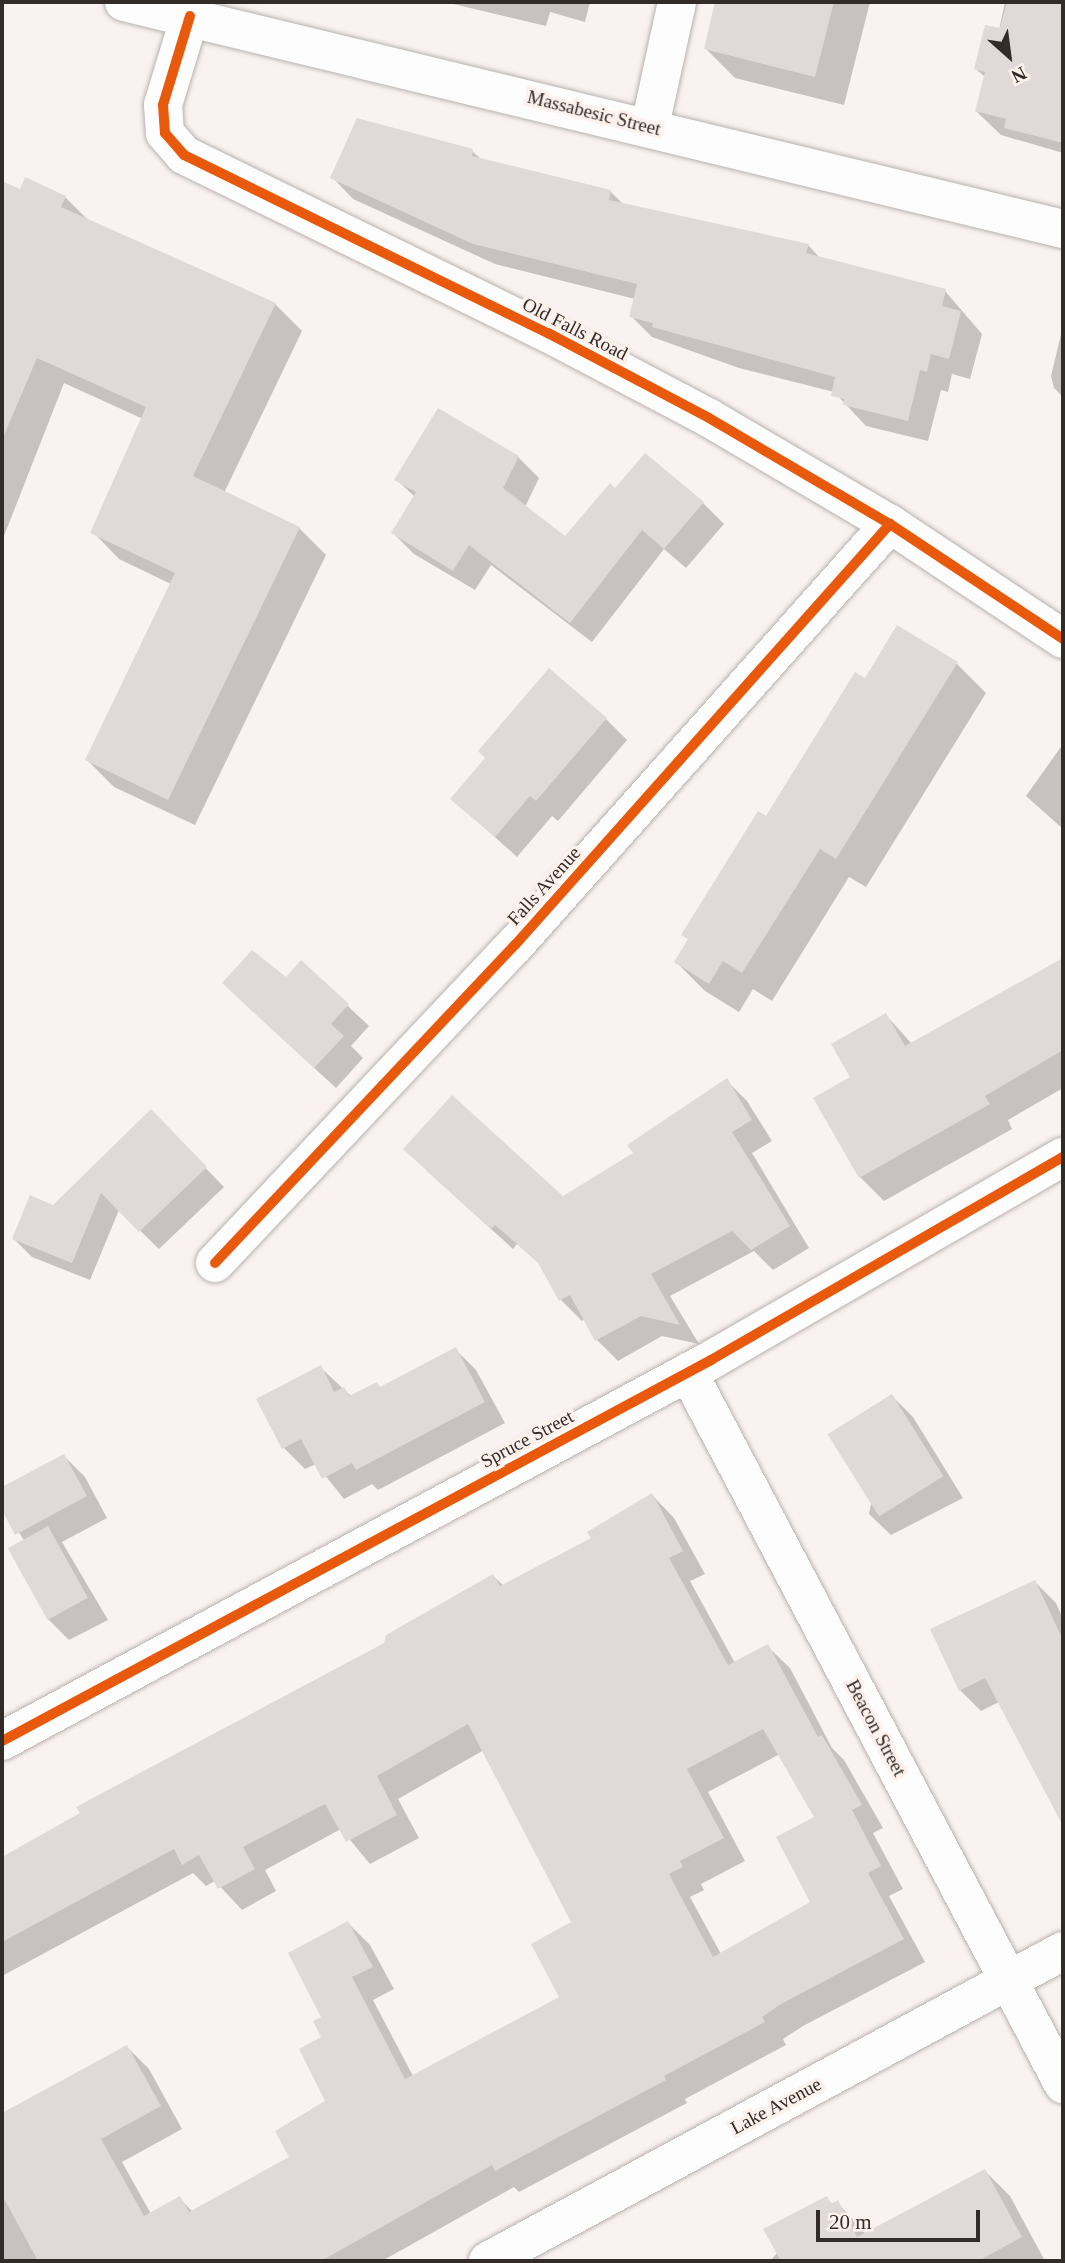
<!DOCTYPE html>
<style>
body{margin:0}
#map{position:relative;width:1065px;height:2263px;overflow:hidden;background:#f9f2f0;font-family:Georgia,serif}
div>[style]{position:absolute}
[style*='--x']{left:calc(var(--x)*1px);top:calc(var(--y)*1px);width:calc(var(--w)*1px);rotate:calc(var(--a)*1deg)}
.shadow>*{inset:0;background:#0003}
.building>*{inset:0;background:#e0d9d7;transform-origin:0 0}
.roads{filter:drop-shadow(0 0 2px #b8b2af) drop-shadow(0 0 2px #b8b2af)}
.street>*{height:38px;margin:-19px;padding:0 19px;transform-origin:19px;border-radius:19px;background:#fefdfd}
.secondary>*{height:38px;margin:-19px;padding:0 19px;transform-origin:19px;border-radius:19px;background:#fefdfd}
.cycleway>*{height:10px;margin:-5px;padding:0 5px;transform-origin:5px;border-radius:5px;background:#e8590c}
span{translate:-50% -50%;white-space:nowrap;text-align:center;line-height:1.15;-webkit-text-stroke:7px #fdf1ec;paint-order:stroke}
.street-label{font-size:19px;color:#322b28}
.frame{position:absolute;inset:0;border:4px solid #322b28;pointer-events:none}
.north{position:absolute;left:974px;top:21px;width:70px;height:70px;-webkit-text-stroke:5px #fdf1ec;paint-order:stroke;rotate:152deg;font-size:19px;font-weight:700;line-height:28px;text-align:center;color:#322b28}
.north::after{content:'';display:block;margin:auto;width:24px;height:32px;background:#322b28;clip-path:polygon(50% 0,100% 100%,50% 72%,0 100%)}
.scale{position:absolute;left:816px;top:2210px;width:164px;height:32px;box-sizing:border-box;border:4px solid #322b28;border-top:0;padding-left:9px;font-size:21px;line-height:24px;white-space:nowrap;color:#322b28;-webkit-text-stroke:5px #fdf1ec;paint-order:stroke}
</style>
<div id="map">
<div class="shadow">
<div style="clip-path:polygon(445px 2px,590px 2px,585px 22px,550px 12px,546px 26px)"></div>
<div style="clip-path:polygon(717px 2px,870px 2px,844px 105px,735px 78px,706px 49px)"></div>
<div style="clip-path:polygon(1005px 2px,1063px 2px,1063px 153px,1001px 135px,976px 111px,985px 77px,976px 69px,999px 30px)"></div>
<div style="clip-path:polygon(472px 151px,482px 160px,610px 191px,624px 205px,808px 245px,821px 259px,945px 291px,982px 334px,970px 379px,952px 374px,948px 392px,941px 390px,928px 441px,866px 426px,834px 392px,739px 368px,652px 337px,631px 316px,635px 299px,495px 264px,353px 199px,332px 177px)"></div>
<div style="clip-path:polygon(2px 183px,20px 192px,65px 197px,89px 221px,275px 304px,302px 331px,224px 493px,299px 528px,326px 555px,195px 825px,114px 787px,87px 760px,171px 584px,119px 559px,93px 532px,143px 419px,64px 383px,2px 541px)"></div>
<div style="clip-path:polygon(1063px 326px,1063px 397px,1054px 388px,1051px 376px)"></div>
<div style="clip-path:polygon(518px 457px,539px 478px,525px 507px,565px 539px,615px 490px,703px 503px,724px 524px,686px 568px,664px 549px,592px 642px,491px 565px,475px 590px,414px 554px,393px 533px,415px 497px,397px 480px)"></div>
<div style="clip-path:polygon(898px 627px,957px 664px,986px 693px,866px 887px,849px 877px,772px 1001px,753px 989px,739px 1012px,705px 991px,676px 962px,689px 940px,684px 935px,865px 681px)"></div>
<div style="clip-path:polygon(606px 719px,627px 740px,558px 821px,552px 816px,517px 857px,453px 799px)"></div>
<div style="clip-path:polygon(1063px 744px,1063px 829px,1026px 796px)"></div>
<div style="clip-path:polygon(1063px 959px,1063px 1088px,1008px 1120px,1012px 1129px,884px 1201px,860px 1177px,853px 1078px,886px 1015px,912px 1044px)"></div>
<div style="clip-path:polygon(301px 962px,369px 1026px,351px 1046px,363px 1058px,336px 1088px,245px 1004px,287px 979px)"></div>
<div style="clip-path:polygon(726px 1080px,747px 1101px,772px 1141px,752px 1153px,809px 1248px,773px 1270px,754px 1251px,670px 1296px,699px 1344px,662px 1336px,618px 1361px,597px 1340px,585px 1319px,582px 1321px,561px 1300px,541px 1265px,517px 1244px,513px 1249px,426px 1170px,563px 1198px,635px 1154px)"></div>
<div style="clip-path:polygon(151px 1112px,224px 1187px,159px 1249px,119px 1210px,90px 1280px,32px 1257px,14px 1239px,54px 1207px)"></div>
<div style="clip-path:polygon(455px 1349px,476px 1370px,505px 1423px,378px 1490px,372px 1484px,344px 1499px,316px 1464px,305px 1469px,284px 1448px,258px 1400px,320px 1367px,352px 1397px,381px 1388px)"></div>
<div style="clip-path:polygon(892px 1396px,913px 1417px,963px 1498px,891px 1535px,869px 1514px)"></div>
<div style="clip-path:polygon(64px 1456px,85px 1477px,107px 1518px,62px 1542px,108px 1620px,69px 1640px,48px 1619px,25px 1542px,2px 1506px,2px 1489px)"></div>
<div style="clip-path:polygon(evenodd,652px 1495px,674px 1518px,705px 1574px,690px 1581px,735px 1663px,767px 1646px,790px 1668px,832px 1748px,844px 1760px,883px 1828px,873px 1833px,903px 1889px,889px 1896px,925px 1962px,803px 2026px,783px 2039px,786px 2045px,685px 2099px,687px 2103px,519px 2192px,514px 2187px,382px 2261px,2px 2261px,2px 2115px,127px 2047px,149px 2069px,182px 2129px,122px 2162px,151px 2214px,180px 2199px,193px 2212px,291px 2158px,327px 2101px,324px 2017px,348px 1923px,370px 1945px,394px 1989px,373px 2000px,413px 2076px,562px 1998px,574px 1922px,484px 1750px,398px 1799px,419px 1838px,370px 1864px,341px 1829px,265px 1870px,276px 1891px,242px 1910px,215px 1881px,206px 1886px,193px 1873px,2px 1976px,2px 1859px,386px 1644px,493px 1576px,504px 1586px,593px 1539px,652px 1495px,780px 1754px,816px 1818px,812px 1902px,721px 1954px,690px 1897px,704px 1890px,701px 1884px,745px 1861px,708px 1792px,780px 1754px)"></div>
<div style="clip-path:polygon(1035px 1582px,1056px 1603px,1063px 1619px,1063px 1799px,999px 1702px,981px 1711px,960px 1690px)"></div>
<div style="clip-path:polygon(985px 2171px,1010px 2196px,1045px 2261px,770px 2261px,826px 2198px,832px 2204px,837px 2202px,866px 2234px)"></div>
</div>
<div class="building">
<div style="clip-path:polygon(715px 2px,834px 2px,815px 77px,704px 49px)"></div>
<div style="clip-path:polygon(1007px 2px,1063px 2px,1063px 143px,1004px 128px,1006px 119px,975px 111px,985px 72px,974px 69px,985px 25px,1000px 28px)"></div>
<div style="clip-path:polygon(357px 118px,473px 149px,472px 156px,611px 190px,609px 200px,809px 244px,806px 253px,946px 289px,942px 306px,961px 311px,949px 359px,931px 354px,927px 372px,920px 370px,908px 421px,843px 405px,844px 399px,831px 396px,835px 377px,652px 327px,653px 323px,629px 317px,637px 284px,473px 244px,330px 178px)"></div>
<div style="clip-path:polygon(25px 177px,66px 196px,61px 207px,276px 303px,193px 476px,300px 527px,168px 800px,85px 760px,175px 573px,90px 533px,146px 407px,37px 358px,2px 440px,2px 181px,20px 189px)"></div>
<div style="clip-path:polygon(438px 408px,519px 456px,503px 488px,565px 536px,610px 483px,615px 488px,645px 453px,704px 502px,664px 549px,642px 530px,570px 623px,469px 545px,453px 571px,391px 533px,416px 492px,394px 480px)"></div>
<div style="clip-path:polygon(897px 625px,958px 662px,836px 859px,820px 849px,742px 973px,723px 961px,709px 984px,674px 962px,688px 939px,681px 935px,758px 811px,766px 816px,855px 672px,865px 678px)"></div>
<div style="clip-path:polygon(549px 668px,607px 718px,536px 801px,530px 796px,495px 837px,450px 799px,485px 758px,478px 751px)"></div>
<div style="clip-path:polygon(252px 950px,286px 977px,301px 960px,349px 1004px,331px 1024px,344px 1036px,314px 1068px,222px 983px)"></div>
<div style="clip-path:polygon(1063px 958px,1063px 1050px,985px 1096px,990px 1104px,859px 1178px,813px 1098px,850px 1077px,831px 1044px,886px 1013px,905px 1046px)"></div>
<div style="clip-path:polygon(727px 1078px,752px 1120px,732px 1132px,790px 1226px,751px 1250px,732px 1231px,651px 1274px,680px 1325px,641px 1316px,595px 1341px,570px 1295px,559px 1301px,537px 1261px,495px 1225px,491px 1229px,403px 1149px,452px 1095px,563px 1196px,633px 1153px,627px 1145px)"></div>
<div style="clip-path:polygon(151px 1109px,207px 1167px,139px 1232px,101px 1193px,72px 1263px,12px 1239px,30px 1195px,53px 1205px)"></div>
<div style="clip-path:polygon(456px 1347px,485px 1402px,356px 1470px,352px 1463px,322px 1479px,301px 1439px,282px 1449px,256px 1399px,321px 1365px,334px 1392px,344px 1387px,349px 1396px,377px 1382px,380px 1387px)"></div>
<div style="left:892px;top:1394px;width:97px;height:76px;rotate:58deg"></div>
<div style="clip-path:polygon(64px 1454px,87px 1496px,15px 1535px,2px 1510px,2px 1487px)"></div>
<div style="clip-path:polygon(evenodd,652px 1493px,683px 1551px,669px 1558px,728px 1665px,768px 1644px,818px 1737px,822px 1735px,862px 1805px,852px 1810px,881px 1866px,868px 1873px,904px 1939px,781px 2004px,762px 2017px,765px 2022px,664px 2076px,666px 2080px,495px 2171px,492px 2165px,321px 2261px,38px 2261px,2px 2195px,2px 2113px,127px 2045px,161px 2106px,101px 2139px,144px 2216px,180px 2196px,189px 2212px,289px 2157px,275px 2131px,325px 2101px,299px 2049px,321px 2037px,313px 2021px,321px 2017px,288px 1953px,348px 1921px,373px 1967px,352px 1977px,405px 2079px,559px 1997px,531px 1944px,571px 1922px,468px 1724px,377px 1776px,397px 1815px,346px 1842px,325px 1804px,243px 1847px,255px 1869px,218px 1889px,199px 1855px,182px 1865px,174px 1849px,2px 1942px,2px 1857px,80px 1813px,76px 1807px,384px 1643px,386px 1635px,493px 1574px,500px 1586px,591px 1538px,587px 1532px,652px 1493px,763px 1729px,814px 1817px,776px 1837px,810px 1902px,713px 1957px,669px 1874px,683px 1867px,680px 1861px,724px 1838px,687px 1769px,763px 1729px)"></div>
<div style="left:48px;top:1526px;width:82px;height:46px;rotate:61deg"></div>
<div style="clip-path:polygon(1035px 1580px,1063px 1640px,1063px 1826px,985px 1678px,959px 1691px,930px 1629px)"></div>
<div style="clip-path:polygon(985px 2169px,1022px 2237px,978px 2261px,781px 2261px,763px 2229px,827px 2196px,831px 2204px,838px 2200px,857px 2237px)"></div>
</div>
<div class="roads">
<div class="street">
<div style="--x:124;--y:2;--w:966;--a:13.59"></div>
<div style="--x:190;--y:16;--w:93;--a:106.9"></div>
<div style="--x:163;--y:105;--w:28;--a:86"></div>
<div style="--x:165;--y:133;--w:29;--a:49"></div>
<div style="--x:184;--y:155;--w:405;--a:26.1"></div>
<div style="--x:548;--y:333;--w:182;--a:27.8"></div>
<div style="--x:709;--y:418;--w:210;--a:30.4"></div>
<div style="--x:890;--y:524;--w:208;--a:33.6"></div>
<div style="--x:650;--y:126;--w:127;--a:-77.7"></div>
<div style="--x:215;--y:1263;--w:437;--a:-46.7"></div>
<div style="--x:515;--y:945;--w:564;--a:-48.31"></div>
<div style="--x:688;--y:1372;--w:805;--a:62.22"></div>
</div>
<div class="secondary">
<div style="--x:2;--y:1741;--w:805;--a:-28.25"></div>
<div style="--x:711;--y:1360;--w:406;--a:-30"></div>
<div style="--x:488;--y:2261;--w:653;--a:-28.33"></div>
</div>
</div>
<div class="cycleway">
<div style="--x:190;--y:16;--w:93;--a:106.9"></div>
<div style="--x:163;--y:105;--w:28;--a:86"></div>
<div style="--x:165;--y:133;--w:29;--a:49"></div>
<div style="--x:184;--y:155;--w:405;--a:26.1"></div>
<div style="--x:548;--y:333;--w:182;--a:27.8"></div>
<div style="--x:709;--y:418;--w:210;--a:30.4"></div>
<div style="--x:890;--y:524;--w:208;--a:33.6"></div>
<div style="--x:215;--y:1263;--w:437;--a:-46.7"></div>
<div style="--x:515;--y:945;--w:564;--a:-48.31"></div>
<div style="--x:2;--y:1741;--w:805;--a:-28.25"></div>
<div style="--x:711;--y:1360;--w:406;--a:-30"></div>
</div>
<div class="street-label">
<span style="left:594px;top:113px;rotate:14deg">Massabesic Street</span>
<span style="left:575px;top:329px;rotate:27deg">Old Falls Road</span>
<span style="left:544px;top:886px;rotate:-48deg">Falls Avenue</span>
<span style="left:527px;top:1439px;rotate:-28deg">Spruce Street</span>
<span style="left:876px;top:1728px;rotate:62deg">Beacon Street</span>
<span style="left:776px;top:2106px;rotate:-28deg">Lake Avenue</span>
</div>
<div class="frame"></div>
<div class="north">N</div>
<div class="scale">20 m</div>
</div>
